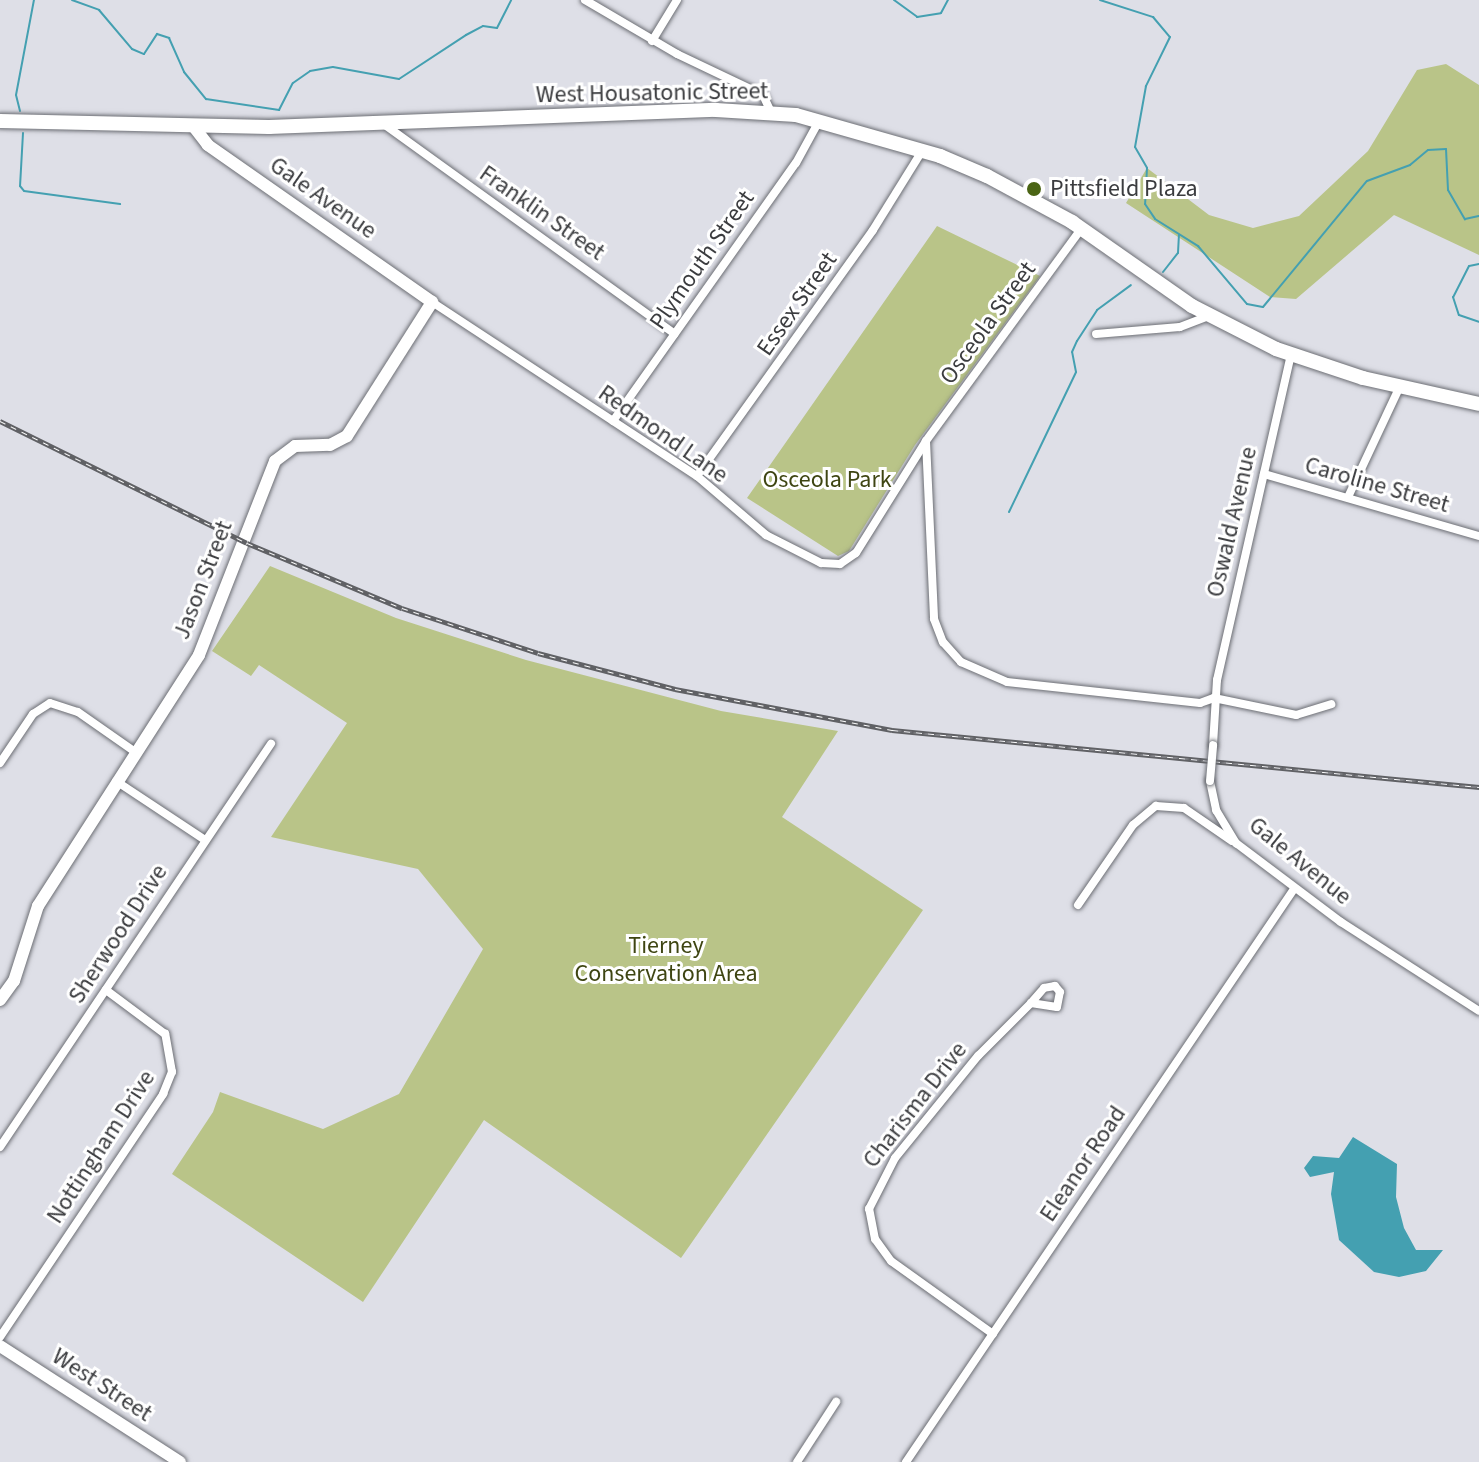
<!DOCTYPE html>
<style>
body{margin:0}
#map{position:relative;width:1479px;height:1462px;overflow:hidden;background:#dedfe7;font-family:"Source Sans 3",sans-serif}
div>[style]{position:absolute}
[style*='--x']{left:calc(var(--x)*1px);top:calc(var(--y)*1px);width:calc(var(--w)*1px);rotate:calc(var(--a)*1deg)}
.green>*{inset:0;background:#b9c488}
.water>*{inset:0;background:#44a0b1}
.stream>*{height:2px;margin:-1px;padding:0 1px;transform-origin:1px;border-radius:1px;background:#44a0b1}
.roads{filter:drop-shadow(0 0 2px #6c6e74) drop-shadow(0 0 2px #6c6e74)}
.street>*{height:8px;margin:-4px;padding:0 4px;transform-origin:4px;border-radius:4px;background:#fff}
.secondary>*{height:12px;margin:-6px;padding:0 6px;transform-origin:6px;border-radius:6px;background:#fff}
.highway>*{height:14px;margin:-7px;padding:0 7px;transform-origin:7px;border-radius:7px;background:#fff}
.rail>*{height:5px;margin-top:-2.5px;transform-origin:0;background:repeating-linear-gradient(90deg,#fff 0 6px,#606165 0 12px);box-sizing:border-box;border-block:2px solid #606165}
.bridges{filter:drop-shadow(0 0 2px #6c6e74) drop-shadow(0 0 2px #6c6e74)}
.street-bridge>*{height:8px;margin:-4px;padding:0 4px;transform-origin:4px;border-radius:4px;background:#fff}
.dots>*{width:22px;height:22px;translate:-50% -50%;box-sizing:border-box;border:4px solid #fff;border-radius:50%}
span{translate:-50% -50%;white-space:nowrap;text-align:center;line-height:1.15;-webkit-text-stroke:6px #fff;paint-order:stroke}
.street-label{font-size:24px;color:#3b3c3f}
.poi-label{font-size:24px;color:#3b3c3f}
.left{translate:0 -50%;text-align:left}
.park-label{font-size:24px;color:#3e4512}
</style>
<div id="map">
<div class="green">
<div style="clip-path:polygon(1446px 64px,1479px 85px,1479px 255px,1394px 215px,1296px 299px,1270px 297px,1126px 203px,1147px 168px,1209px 215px,1253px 228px,1299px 216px,1368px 151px,1417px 70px)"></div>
<div style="clip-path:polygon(937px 226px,1040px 276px,915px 445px,849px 551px,838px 556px,747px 498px)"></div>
<div style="clip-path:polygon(270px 566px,396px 618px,526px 660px,721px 711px,838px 731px,782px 817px,923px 910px,681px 1258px,484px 1120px,363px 1302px,172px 1174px,213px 1112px,220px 1092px,323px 1129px,399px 1094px,483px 949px,418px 869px,271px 837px,347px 723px,259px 665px,251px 676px,212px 651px)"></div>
</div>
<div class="water">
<div style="clip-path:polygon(1353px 1137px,1397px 1164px,1396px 1197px,1404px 1228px,1416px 1250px,1443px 1250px,1426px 1271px,1399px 1277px,1374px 1272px,1339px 1240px,1331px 1194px,1334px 1172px,1310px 1177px,1304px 1168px,1313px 1156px,1339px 1158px)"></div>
</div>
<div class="stream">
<div style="--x:72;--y:0;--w:29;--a:20"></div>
<div style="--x:99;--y:10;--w:51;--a:49.8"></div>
<div style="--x:132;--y:49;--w:13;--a:23"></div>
<div style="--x:144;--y:54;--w:24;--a:-57"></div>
<div style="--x:157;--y:34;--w:13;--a:18"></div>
<div style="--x:169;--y:38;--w:37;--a:66"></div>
<div style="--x:184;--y:72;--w:35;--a:51"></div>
<div style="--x:206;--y:99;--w:74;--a:8.6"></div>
<div style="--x:279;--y:110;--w:30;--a:-63"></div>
<div style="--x:293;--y:83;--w:21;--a:-35"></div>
<div style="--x:310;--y:71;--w:23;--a:-10"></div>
<div style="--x:333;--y:67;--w:67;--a:10.3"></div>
<div style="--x:399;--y:79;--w:80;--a:-33.3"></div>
<div style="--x:466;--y:35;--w:19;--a:-28"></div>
<div style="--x:483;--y:26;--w:14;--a:8"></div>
<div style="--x:497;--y:28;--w:31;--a:-63"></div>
<div style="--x:894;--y:0;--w:29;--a:36"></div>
<div style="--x:917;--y:17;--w:24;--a:-9"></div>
<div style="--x:941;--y:13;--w:15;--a:-62"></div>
<div style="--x:1100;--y:0;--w:56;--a:17.8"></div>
<div style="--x:1153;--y:17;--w:26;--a:50"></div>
<div style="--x:1170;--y:37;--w:55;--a:116.1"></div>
<div style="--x:1146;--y:86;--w:62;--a:100.2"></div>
<div style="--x:1135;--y:147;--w:24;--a:60"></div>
<div style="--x:1147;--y:168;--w:36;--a:93"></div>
<div style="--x:1145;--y:204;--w:18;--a:56"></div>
<div style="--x:1155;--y:219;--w:51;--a:32.1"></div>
<div style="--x:1198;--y:246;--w:76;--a:49.8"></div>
<div style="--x:1247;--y:304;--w:16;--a:11"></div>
<div style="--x:1263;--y:307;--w:163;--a:-50.5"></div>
<div style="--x:1367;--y:181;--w:46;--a:-20.4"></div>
<div style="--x:1410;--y:165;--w:23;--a:-40"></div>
<div style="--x:1428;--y:150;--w:18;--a:-3"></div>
<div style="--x:1446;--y:149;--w:41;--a:87.2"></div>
<div style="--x:1448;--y:190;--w:34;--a:60"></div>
<div style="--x:1465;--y:219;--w:14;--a:-12"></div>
<div style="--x:20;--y:111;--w:16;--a:-104"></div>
<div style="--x:16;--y:95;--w:97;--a:-79.3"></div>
<div style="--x:23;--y:133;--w:53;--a:93.2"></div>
<div style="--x:20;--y:186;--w:6;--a:51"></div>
<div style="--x:24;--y:191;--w:97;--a:7.7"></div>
<div style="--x:1479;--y:264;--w:10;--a:169"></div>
<div style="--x:1469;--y:266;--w:35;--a:117"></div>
<div style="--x:1453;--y:297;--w:19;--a:72"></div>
<div style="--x:1459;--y:315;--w:21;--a:19"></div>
<div style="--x:1163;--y:272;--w:24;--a:-52"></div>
<div style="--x:1178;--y:253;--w:18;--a:-87"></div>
<div style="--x:1009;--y:512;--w:155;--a:-64.4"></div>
<div style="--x:1076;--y:372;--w:20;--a:-101"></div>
<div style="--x:1072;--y:352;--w:12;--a:-66"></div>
<div style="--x:1077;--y:341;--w:37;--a:-57"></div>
<div style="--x:1097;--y:310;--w:42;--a:-36.3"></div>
</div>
<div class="roads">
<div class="street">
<div style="--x:585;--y:0;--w:107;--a:30.4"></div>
<div style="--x:677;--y:54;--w:95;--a:25.5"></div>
<div style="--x:763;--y:95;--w:19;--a:65"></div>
<div style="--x:652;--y:41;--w:48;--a:-58.6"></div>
<div style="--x:385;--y:125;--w:357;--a:35.8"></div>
<div style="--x:432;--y:302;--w:317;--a:33.3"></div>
<div style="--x:697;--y:476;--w:91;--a:40.5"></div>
<div style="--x:766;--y:535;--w:62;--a:27"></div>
<div style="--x:821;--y:563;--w:19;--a:3"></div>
<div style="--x:840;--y:564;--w:19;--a:-35"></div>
<div style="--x:856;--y:553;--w:132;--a:-58"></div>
<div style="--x:926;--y:441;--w:178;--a:87.4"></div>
<div style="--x:934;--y:619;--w:25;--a:69"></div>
<div style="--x:943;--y:642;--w:27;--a:48"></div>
<div style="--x:961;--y:662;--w:50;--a:23.5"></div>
<div style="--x:1007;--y:682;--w:194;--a:6.2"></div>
<div style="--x:1200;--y:703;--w:15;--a:-20"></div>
<div style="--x:1096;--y:334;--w:84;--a:-4.8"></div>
<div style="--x:1180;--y:327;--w:30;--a:-21"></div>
<div style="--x:613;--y:421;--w:316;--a:-54.7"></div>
<div style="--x:796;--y:163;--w:48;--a:-61.3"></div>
<div style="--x:926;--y:441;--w:264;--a:-53.8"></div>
<div style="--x:1264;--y:474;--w:224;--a:16.1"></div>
<div style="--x:697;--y:476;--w:302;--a:-54.4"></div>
<div style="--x:873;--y:230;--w:93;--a:-58.2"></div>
<div style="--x:1349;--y:495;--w:120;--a:-64.9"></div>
<div style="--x:1214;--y:698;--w:84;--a:11.7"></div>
<div style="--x:1296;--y:715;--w:37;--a:-17"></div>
<div style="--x:1213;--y:745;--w:65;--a:-86.5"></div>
<div style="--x:1217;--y:680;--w:334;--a:-77.2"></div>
<div style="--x:0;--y:763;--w:59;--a:-56"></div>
<div style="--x:33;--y:714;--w:20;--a:-33"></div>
<div style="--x:50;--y:703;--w:29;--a:18"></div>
<div style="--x:78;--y:712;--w:68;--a:34.9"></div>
<div style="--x:116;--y:781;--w:107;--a:33.5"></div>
<div style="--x:1210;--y:781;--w:30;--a:78"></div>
<div style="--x:1216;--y:810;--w:39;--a:59"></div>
<div style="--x:1236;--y:843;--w:131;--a:37"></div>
<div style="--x:1341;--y:922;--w:164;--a:32.8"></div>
<div style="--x:1078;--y:905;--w:97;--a:-55.5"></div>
<div style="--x:1133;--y:825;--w:30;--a:-40"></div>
<div style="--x:1156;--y:806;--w:28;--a:4"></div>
<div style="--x:1184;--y:808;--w:58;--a:34.5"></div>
<div style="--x:0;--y:1147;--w:486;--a:-56.1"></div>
<div style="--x:993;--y:1334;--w:125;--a:-144.4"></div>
<div style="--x:891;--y:1261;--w:27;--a:-126"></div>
<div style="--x:875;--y:1239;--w:31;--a:-101"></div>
<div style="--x:869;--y:1209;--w:57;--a:-63"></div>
<div style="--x:895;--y:1158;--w:132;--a:-50.9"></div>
<div style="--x:978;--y:1056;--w:75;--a:-45"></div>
<div style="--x:1031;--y:1003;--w:26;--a:9"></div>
<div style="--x:1057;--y:1007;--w:15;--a:-79"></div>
<div style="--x:1060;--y:992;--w:8;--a:-130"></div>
<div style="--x:1055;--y:986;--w:11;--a:170"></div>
<div style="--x:1044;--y:988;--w:20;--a:131"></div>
<div style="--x:0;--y:1337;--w:293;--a:-56.1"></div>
<div style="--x:163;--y:1094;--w:24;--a:-68"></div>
<div style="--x:172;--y:1072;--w:39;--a:-100"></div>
<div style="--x:165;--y:1034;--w:74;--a:-143.3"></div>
<div style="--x:797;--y:1462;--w:72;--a:-57"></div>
<div style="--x:906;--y:1462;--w:692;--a:-55.9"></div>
</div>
<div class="secondary">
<div style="--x:0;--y:1000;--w:24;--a:-54"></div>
<div style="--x:14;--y:981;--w:79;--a:-72.3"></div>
<div style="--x:38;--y:906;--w:298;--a:-57.3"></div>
<div style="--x:199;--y:655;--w:208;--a:-68.6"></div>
<div style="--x:275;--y:461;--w:25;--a:-37"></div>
<div style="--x:295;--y:446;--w:35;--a:-2"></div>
<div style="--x:330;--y:445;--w:19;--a:-28"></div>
<div style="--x:347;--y:436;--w:159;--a:-57.6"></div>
<div style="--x:432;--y:302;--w:274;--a:-145"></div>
<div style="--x:208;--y:145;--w:24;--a:-128"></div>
<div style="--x:0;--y:1346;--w:214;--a:32.8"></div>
</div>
<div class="highway">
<div style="--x:0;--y:121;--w:269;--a:1.3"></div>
<div style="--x:269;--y:127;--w:447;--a:-2.2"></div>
<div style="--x:716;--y:110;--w:80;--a:3.6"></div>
<div style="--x:796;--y:115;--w:150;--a:15.9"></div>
<div style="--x:940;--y:156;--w:51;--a:23.1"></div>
<div style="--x:987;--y:176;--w:97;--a:28.4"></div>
<div style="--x:1072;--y:222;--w:146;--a:35"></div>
<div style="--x:1192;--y:306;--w:94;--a:27.1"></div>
<div style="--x:1276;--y:349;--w:92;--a:18.4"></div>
<div style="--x:1363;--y:378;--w:119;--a:12.6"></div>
</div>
</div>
<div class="rail">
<div style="--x:0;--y:421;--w:275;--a:26.3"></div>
<div style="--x:247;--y:543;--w:168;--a:22.8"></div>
<div style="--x:402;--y:608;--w:143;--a:18.3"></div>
<div style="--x:538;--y:653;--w:142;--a:14.7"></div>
<div style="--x:675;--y:689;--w:221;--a:10.7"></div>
<div style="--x:892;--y:730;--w:590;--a:5.55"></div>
</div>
<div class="bridges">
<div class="street-bridge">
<div style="--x:1210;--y:781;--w:36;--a:-85"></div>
</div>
</div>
<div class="dots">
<div style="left:1034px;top:189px;background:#4a6414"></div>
</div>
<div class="street-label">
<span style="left:652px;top:93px;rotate:-1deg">West Housatonic Street</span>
<span style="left:323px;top:198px;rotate:35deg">Gale Avenue</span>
<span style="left:542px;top:213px;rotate:35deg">Franklin Street</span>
<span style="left:702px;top:260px;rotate:-55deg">Plymouth Street</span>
<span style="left:797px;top:304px;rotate:-55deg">Essex Street</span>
<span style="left:988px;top:323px;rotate:-54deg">Osceola Street</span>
<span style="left:663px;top:434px;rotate:35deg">Redmond Lane</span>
<span style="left:1377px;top:485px;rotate:16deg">Caroline Street</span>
<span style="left:1232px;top:522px;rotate:-77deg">Oswald Avenue</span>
<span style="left:203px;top:580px;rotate:-69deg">Jason Street</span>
<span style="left:1300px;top:861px;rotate:39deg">Gale Avenue</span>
<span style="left:118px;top:934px;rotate:-57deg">Sherwood Drive</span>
<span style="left:915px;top:1105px;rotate:-52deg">Charisma Drive</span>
<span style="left:101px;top:1147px;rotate:-57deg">Nottingham Drive</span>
<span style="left:1083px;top:1164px;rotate:-56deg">Eleanor Road</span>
<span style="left:102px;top:1385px;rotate:33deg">West Street</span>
</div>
<div class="poi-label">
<span class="left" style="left:1050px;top:189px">Pittsfield Plaza</span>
</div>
<div class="park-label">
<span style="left:827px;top:480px">Osceola Park</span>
<span style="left:666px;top:960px">Tierney<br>Conservation Area</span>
</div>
</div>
